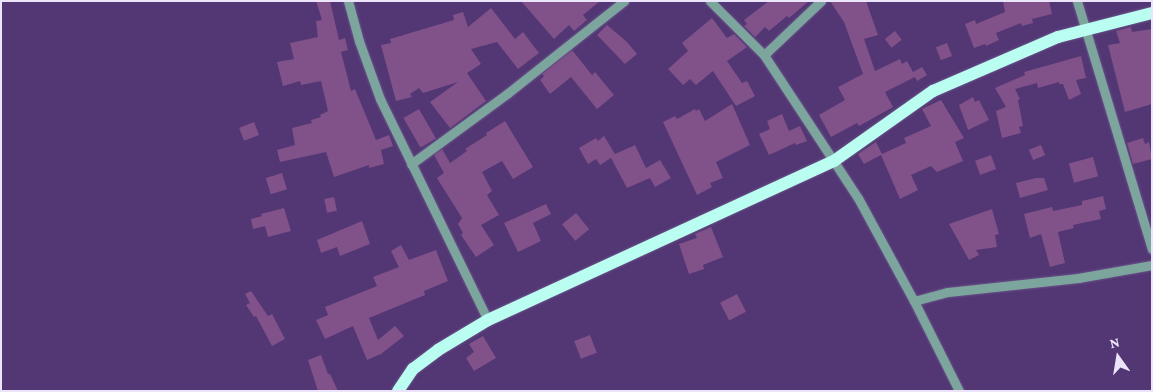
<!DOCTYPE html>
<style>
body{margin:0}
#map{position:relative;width:1153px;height:392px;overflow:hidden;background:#523774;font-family:"Crimson Pro",serif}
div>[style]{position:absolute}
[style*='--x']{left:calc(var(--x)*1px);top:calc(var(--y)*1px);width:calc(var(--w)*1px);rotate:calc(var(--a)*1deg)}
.building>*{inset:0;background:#815189;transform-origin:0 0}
.roads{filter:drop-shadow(0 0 1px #6b5389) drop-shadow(0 0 1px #6b5389)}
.minor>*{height:9px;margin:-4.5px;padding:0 4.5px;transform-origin:4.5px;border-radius:4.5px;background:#7ca59d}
.major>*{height:12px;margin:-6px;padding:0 6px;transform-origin:6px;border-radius:6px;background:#bafef2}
span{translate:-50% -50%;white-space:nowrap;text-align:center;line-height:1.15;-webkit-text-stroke:4px #523774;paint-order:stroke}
.frame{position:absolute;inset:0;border:2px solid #ece4fa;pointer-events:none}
.north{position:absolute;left:1093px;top:332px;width:50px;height:50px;-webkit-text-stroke:4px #523774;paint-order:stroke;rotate:347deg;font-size:14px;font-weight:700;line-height:20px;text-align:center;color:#ece4fa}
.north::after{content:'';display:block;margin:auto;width:18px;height:22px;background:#ece4fa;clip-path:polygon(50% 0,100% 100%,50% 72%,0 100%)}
</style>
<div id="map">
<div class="building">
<div style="clip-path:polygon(316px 1px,330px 1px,339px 40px,345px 38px,348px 50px,341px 52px,351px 91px,355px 89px,376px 140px,389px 135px,393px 146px,381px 150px,384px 164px,369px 168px,369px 165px,334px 177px,326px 152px,280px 162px,277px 150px,295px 145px,292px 128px,312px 123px,311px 120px,321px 117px,320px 115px,328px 111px,321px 81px,301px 85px,300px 81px,283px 86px,277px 62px,294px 59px,290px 43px,318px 37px,316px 21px,322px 20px)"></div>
<div style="clip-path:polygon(521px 1px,600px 1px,583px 15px,587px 20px,574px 31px,569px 25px,554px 39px)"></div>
<div style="clip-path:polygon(769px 1px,809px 1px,789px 18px,787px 16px,769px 31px,765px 27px,755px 37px,744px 26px,747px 24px,744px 20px)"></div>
<div style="clip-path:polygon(830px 1px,866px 1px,878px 35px,864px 39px,875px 71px,900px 59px,902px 64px,907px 61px,913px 72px,922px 67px,927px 75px,917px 81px,915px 77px,885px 92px,893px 107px,859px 126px,857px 123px,831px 137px,819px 115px,845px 100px,838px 87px,863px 74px,844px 22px)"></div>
<div style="clip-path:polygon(1003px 1px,1049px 1px,1052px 14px,1032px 19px,1033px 23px,1022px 26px,1021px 23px,996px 33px,999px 40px,986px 46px,985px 44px,974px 48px,965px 24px,975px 20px,976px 24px,1005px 12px)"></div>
<div style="clip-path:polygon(491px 8px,515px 39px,523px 32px,539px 53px,518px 69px,497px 42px,471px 49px,481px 64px,467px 73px,486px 101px,450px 128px,430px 102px,458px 82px,423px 93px,419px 88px,410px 94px,412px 97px,396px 101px,381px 45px,391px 43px,390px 39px,454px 20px,453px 15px,463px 12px,468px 27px)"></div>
<div style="clip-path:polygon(712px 18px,727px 38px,734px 34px,747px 47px,727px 61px,742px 83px,747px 81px,755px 96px,736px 106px,713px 71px,696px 85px,690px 79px,683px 85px,668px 69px,688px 51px,682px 43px)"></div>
<div style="clip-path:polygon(607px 25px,627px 42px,637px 54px,625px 64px,597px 35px)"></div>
<div style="clip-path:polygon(1131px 27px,1132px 32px,1152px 29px,1152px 104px,1125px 112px,1108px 45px,1120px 43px,1116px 31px)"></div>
<div style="left:895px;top:31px;width:11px;height:13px;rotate:52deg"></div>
<div style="left:947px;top:43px;width:14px;height:12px;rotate:69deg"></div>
<div style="clip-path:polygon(572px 50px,592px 75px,595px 72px,614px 95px,597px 109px,571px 77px,550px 94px,540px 80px,544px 76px,542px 74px)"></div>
<div style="clip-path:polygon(1081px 56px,1086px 78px,1076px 80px,1081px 94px,1069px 100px,1063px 84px,1059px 84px,1059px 82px,1038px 88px,1037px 83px,1015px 89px,1020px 99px,1018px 100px,1023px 126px,1019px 127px,1021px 133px,1002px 138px,996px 111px,1006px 107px,995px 88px,1025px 75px,1024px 72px)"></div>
<div style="clip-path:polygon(973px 97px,975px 102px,979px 100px,989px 120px,968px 130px,959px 105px)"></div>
<div style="clip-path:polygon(941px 100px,964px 138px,955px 142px,963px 161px,937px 172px,931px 166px,911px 175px,918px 190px,900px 199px,881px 155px,864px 164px,858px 154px,876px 142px,882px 154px,906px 143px,904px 138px,931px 126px,922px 109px)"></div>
<div style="clip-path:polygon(732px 104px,750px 145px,716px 162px,723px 178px,710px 183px,712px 187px,697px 195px,663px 122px,675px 116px,677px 119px,695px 109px,696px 111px,699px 109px,705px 121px)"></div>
<div style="left:419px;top:109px;width:34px;height:18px;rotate:60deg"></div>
<div style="clip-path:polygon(782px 114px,789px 131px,800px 126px,807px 141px,796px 145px,795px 143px,769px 155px,759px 134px,770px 129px,767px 121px)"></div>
<div style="clip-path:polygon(505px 121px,533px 167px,513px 179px,502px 161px,482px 172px,492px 191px,487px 195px,499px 215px,481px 225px,494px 245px,476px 257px,461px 235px,463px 233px,458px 224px,462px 218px,437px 178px,444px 173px,434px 155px,442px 149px,450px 163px,467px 151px,465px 149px,487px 135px,486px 133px)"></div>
<div style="left:254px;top:122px;width:14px;height:16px;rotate:69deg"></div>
<div style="clip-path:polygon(604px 136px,615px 154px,635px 145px,646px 168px,660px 160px,671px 178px,655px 187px,650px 178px,627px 188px,611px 158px,600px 165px,596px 159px,588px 164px,579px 148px,596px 138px,598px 141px)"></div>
<div style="clip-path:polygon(1143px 138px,1145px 144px,1149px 142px,1152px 159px,1133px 164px,1127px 143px)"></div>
<div style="left:1041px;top:145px;width:11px;height:13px;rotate:68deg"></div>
<div style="left:991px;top:155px;width:15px;height:17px;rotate:70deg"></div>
<div style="left:1093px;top:157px;width:20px;height:25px;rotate:75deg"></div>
<div style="left:282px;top:173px;width:17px;height:17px;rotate:73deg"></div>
<div style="clip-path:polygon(1036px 178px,1044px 178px,1048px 190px,1020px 198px,1016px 183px)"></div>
<div style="clip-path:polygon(1103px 196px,1106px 209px,1099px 211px,1101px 219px,1073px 225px,1074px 228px,1058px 232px,1065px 263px,1050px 267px,1041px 234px,1030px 238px,1024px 214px,1052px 207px,1053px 211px,1082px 205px,1082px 201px)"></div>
<div style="left:334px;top:197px;width:14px;height:10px;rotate:78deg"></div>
<div style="clip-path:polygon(546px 204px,551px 214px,533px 223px,541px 241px,518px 252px,504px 223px)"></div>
<div style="clip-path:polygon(284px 208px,291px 231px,268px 237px,265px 226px,253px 229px,251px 219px,262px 216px,261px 214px)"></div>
<div style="clip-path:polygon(992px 209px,999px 234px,995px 235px,997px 247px,976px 250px,979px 255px,969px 260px,949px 224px)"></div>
<div style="left:576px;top:213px;width:21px;height:18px;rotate:51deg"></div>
<div style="clip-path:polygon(362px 221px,370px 244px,340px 256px,337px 247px,321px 253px,317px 240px)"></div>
<div style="clip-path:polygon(711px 227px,723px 257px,703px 265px,704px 269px,689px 274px,679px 244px,697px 238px,695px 234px)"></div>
<div style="clip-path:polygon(401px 245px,409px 260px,436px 250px,448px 281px,424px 291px,425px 295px,369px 318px,378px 340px,395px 326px,404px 336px,381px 354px,367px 360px,353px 326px,325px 339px,316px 320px,328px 315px,325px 307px,377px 286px,373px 277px,399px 267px,391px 251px)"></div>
<div style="clip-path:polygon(251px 291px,268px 316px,272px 314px,285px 339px,272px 346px,256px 316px,254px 317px,246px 305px,250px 303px,245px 294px)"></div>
<div style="left:737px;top:294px;width:20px;height:19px;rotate:63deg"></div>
<div style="left:590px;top:335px;width:19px;height:17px;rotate:69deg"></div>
<div style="clip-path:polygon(483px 336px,496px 358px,474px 371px,466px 358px,474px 352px,469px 344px)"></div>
<div style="clip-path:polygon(321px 355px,328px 374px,330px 374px,338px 391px,318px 391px,308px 360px)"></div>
</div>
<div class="roads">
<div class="minor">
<div style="--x:348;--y:1;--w:41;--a:74.6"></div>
<div style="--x:359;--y:41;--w:62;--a:70.1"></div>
<div style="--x:380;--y:99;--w:246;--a:64"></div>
<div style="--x:710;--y:1;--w:76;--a:45"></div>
<div style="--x:764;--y:55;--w:171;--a:56.7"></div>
<div style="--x:858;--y:198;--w:117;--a:61.5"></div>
<div style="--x:914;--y:301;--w:101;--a:63.4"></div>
<div style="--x:1077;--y:1;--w:259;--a:73.2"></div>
<div style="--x:764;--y:55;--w:79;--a:-43.5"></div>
<div style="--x:411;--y:164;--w:120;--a:-36.2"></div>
<div style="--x:508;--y:93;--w:148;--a:-38.4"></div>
<div style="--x:914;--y:301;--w:35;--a:-15"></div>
<div style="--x:948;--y:292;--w:131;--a:-6.1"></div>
<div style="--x:1078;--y:278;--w:75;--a:-10"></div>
</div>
<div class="major">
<div style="--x:398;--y:391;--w:27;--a:-56"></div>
<div style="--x:413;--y:369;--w:31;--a:-37"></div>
<div style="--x:438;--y:350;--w:58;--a:-31"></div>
<div style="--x:488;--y:320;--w:381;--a:-24.7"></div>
<div style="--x:834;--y:161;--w:121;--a:-35.3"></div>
<div style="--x:933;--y:91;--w:136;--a:-23.4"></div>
<div style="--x:1058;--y:37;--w:97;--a:-14.3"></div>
</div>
</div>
<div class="frame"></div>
<div class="north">N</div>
</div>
